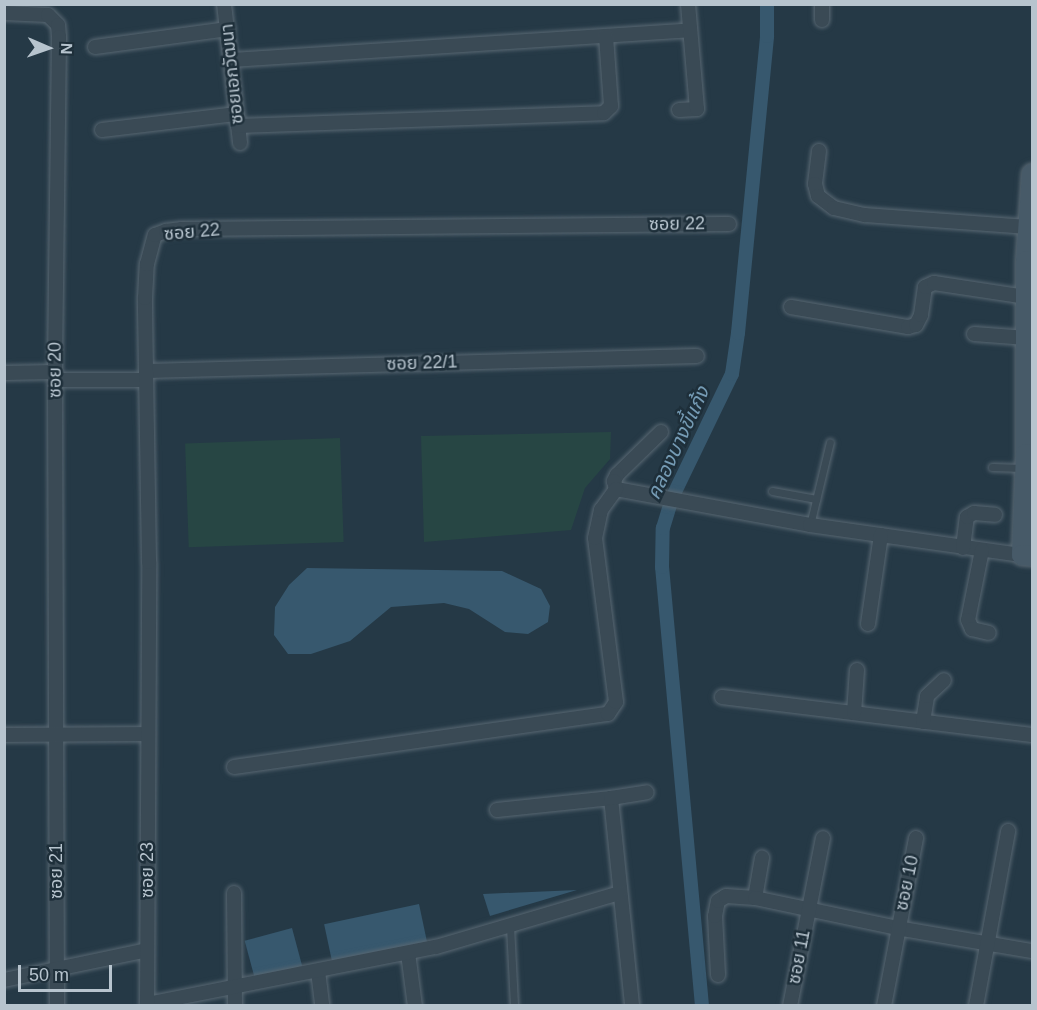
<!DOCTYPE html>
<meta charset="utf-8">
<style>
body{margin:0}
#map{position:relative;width:1037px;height:1010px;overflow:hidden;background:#253946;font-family:Helvetica,"Noto Sans Thai",sans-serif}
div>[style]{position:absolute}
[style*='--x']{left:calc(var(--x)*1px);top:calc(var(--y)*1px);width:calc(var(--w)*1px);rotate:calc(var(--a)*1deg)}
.green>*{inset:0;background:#274644;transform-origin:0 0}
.water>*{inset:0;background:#37586e;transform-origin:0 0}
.canal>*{height:14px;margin:-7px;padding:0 7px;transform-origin:7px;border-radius:7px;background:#37586e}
.roads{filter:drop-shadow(0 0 2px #586772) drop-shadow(0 0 2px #586772)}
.lane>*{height:7px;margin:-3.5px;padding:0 3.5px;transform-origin:3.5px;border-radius:3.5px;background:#3a4a55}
.street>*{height:14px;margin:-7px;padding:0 7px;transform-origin:7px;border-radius:7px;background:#3a4a55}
.secondary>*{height:20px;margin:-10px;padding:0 10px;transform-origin:10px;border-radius:10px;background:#475a68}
span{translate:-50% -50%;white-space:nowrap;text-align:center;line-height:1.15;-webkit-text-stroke:5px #1e2f3a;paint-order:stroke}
.street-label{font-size:18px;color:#b7c4ce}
.water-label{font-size:20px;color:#759bb4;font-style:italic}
.frame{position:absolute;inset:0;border:6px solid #b7c4ce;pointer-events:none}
.north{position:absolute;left:18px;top:18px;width:60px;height:60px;-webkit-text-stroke:4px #1e2f3a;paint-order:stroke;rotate:92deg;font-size:16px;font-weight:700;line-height:24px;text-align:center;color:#b7c4ce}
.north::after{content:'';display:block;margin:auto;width:21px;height:27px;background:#b7c4ce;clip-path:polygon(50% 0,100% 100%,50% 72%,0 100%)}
.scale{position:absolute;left:18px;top:965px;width:94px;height:27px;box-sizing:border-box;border:3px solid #b7c4ce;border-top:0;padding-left:8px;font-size:18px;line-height:21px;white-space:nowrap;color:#b7c4ce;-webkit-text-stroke:4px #1e2f3a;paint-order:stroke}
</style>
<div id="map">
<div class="green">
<div style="clip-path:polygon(611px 432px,610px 459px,585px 488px,571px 530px,424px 542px,421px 436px)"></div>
<div style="left:340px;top:438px;width:104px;height:155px;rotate:88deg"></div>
</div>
<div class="water">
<div style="clip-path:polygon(307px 568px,502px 571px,541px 589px,550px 606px,548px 622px,528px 634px,505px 632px,469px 609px,444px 603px,391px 607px,350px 641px,311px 654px,288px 654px,274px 635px,275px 607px,289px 585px)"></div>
<div style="clip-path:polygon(577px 890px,490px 916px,483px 894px)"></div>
<div style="left:419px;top:904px;width:39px;height:97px;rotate:78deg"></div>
<div style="left:292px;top:928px;width:39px;height:49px;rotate:75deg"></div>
</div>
<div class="canal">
<div style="--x:702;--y:1006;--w:441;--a:-95.2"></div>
<div style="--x:662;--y:567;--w:39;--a:-89"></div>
<div style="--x:663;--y:528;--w:31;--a:-73"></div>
<div style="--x:672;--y:498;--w:138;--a:-64.2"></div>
<div style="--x:732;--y:374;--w:41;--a:-81.7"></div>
<div style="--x:738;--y:333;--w:298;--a:-84.4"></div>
<div style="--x:767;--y:36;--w:32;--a:-90"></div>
</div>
<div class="roads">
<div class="lane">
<div style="--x:992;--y:467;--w:31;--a:2"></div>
<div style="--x:772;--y:491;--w:45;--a:10.3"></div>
<div style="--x:810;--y:525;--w:85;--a:-76.5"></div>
<div style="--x:510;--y:926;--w:80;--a:87.1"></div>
</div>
<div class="street">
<div style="--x:224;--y:4;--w:140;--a:83.4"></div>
<div style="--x:822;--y:4;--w:16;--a:90"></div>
<div style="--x:4;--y:13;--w:44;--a:2.6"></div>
<div style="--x:48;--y:15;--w:14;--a:45"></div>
<div style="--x:58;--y:25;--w:12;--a:85"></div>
<div style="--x:59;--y:37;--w:335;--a:90.7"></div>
<div style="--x:55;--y:372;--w:634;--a:89.82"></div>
<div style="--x:95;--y:47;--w:134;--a:-7.7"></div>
<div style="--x:231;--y:60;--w:460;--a:-3.7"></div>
<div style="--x:679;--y:110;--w:18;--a:-3"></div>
<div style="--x:697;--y:109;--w:105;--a:-94.9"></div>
<div style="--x:238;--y:126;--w:366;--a:-2"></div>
<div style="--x:604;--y:113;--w:10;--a:-45"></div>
<div style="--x:611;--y:106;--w:70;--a:-94.1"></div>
<div style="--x:102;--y:130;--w:136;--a:-6.8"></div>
<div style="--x:819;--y:151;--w:33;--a:97"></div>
<div style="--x:815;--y:184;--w:12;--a:76"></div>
<div style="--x:818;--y:196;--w:20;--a:37"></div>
<div style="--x:834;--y:208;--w:32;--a:13"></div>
<div style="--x:865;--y:215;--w:163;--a:4.2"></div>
<div style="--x:791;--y:307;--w:119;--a:9.7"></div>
<div style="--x:908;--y:327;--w:8;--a:-14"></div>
<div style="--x:916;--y:325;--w:11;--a:-63"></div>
<div style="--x:921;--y:315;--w:28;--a:-82"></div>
<div style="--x:925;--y:287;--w:10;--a:-24"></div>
<div style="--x:934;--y:283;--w:94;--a:8.6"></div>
<div style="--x:974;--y:334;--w:53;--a:4.3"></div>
<div style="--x:147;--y:371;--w:550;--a:-1.56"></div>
<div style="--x:4;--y:373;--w:51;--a:-1.1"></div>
<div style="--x:55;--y:380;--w:91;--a:0"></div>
<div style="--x:661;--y:432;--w:62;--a:135.7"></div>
<div style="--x:617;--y:475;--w:7;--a:117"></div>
<div style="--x:614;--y:481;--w:8;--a:76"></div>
<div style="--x:616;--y:489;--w:197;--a:10.5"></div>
<div style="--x:810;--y:525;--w:214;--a:8.1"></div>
<div style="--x:963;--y:548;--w:31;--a:-83"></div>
<div style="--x:967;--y:517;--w:8;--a:-30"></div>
<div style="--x:974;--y:513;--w:21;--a:5"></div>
<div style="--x:982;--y:550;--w:71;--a:101.3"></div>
<div style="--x:968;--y:620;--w:10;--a:66"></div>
<div style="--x:972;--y:629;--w:17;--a:13"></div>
<div style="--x:868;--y:624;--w:90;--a:-81.7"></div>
<div style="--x:722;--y:697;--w:312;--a:7"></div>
<div style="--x:854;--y:713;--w:43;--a:-86"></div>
<div style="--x:923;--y:722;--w:26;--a:-81"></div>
<div style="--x:927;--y:696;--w:23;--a:-43"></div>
<div style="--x:4;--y:735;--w:143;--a:-0.4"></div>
<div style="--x:234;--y:767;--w:378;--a:-8.1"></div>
<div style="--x:608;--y:714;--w:14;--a:-56"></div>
<div style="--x:616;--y:702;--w:165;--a:-97.3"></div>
<div style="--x:595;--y:538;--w:29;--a:-78"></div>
<div style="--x:601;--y:510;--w:26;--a:-54"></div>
<div style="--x:611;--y:798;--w:209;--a:84.2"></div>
<div style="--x:497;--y:810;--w:115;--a:-6"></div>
<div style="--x:611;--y:798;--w:36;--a:-9"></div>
<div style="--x:234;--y:893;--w:113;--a:89.5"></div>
<div style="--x:755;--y:898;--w:41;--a:-80.1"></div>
<div style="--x:408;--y:953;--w:53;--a:82.5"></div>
<div style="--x:318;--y:971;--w:35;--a:83"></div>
<div style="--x:718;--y:975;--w:59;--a:-92.9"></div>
<div style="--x:715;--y:916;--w:15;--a:-79"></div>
<div style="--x:718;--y:901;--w:9;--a:-32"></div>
<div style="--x:726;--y:896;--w:29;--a:4"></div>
<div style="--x:755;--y:898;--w:145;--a:11.9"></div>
<div style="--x:897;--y:928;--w:137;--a:9.7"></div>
<div style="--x:4;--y:980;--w:146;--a:-11.8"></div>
<div style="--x:147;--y:1004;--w:295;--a:-11.2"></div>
<div style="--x:436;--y:947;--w:191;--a:-16.4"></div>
<div style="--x:147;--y:1006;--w:444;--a:-89.7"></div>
<div style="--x:149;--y:562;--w:264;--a:-90.9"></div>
<div style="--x:145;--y:298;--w:34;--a:-87"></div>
<div style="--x:147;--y:264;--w:30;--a:-75"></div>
<div style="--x:155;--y:235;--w:12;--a:-20"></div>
<div style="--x:166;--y:231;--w:16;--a:-7"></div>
<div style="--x:182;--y:229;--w:547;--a:-0.52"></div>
<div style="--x:790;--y:1006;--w:171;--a:-78.9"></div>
<div style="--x:884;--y:1006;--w:171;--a:-79.2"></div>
<div style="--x:976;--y:1006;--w:178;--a:-79.6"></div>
</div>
<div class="secondary">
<div style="--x:1032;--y:174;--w:87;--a:93.9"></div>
<div style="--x:1026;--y:261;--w:193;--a:90"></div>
<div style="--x:1026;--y:454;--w:101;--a:92.3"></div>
<div style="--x:1022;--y:555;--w:10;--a:6"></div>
</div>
</div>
<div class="street-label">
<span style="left:232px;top:74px;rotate:-96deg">ซอยเอกวัฒนา</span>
<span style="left:677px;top:224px;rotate:-1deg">ซอย 22</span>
<span style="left:192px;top:232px;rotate:-5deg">ซอย 22</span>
<span style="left:422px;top:363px;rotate:-2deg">ซอย 22/1</span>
<span style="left:55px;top:370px;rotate:-90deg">ซอย 20</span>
<span style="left:147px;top:870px;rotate:-90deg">ซอย 23</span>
<span style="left:56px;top:871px;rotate:-90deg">ซอย 21</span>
<span style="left:907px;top:883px;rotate:-78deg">ซอย 10</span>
<span style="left:799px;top:957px;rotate:-79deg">ซอย 11</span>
</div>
<div class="water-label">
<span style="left:678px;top:443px;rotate:-65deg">คลองบางขี้แก้ง</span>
</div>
<div class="frame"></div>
<div class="north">N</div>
<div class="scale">50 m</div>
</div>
